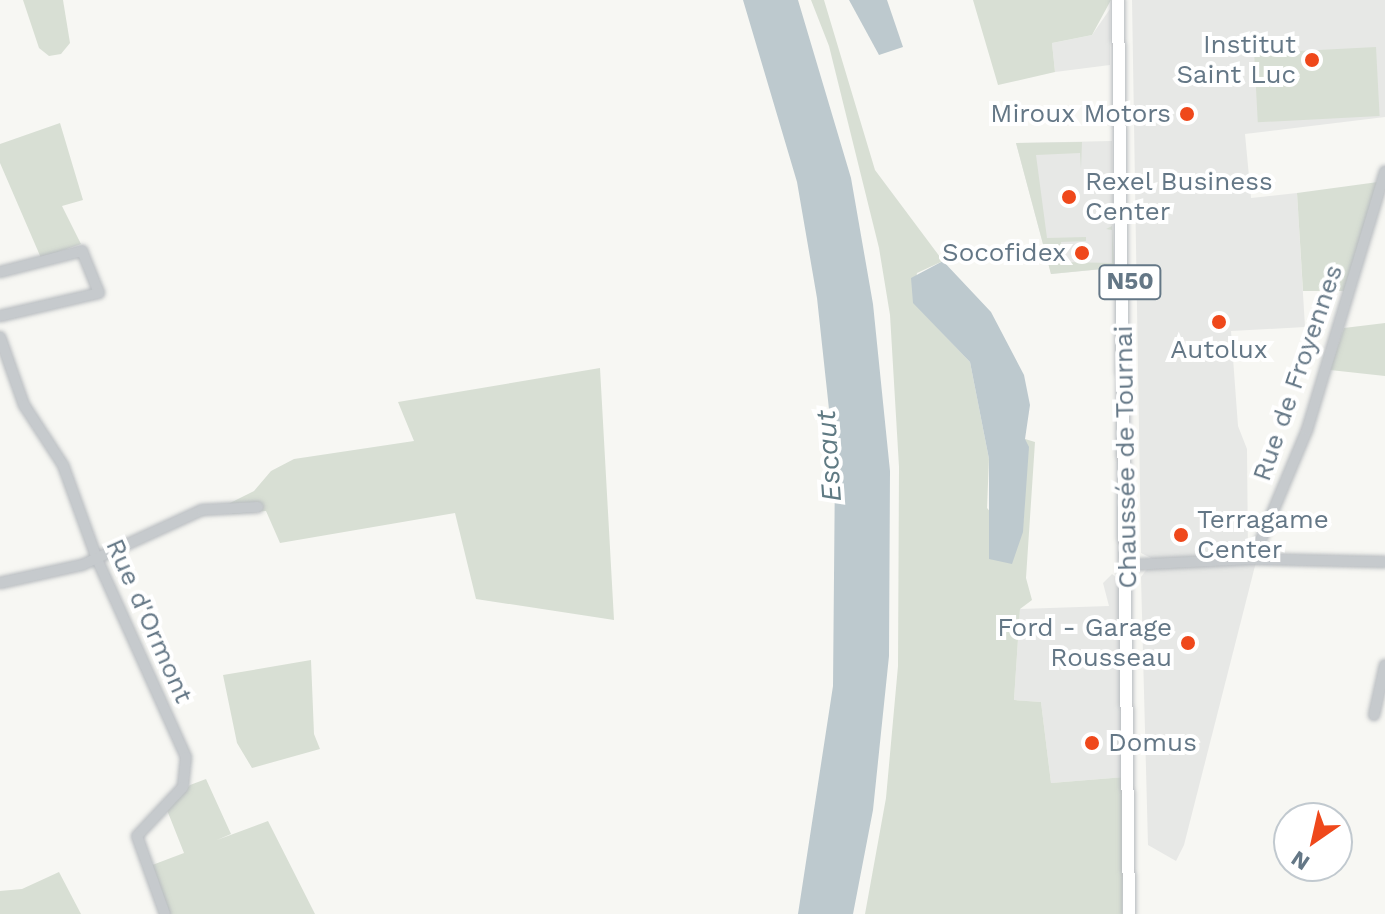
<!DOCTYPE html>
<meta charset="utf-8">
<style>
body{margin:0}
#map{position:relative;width:1385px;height:914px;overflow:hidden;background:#f7f7f3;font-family:"Work Sans",sans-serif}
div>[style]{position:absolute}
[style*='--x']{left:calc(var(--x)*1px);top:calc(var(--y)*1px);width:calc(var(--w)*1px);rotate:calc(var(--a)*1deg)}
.built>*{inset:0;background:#e7e8e6}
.green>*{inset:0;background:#d8dfd4;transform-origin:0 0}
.water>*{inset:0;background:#bdc9ce}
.roads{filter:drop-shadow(0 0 2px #b7bbbf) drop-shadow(0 0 2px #b7bbbf)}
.minor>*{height:10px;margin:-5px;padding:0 5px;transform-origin:5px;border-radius:5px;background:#c6cacd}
.major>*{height:12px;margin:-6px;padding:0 6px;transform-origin:6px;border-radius:6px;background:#fff}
.dots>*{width:22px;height:22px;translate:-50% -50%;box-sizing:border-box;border:4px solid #fff;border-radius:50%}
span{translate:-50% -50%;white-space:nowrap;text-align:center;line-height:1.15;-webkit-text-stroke:8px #fff;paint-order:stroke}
.shield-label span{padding:2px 6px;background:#fff;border:2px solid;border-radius:6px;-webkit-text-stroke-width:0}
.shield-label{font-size:24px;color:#647786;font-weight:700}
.poi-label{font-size:26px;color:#647786}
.right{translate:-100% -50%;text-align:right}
.left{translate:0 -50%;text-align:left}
.street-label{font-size:26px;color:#647786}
.water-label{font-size:28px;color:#5f7a83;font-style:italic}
.north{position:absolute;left:1273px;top:802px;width:80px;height:80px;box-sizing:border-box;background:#fff;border:2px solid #c1c9cf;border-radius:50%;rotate:214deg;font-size:22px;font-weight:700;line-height:32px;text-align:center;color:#647786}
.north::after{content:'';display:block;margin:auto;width:28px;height:36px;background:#ef481b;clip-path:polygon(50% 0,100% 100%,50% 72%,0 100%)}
</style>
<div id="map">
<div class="built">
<div style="clip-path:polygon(1132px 0,1385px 0,1385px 117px,1245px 134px,1251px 198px,1297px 193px,1305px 327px,1231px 331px,1238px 426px,1247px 449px,1248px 554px,1155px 560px,1141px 553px)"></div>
<div style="clip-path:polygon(1110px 9px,1110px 65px,1055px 72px,1052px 43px,1092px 35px)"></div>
<div style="clip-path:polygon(1112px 141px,1114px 268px,1051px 274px,1016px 143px)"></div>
<div style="clip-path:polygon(1256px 562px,1184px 845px,1176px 861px,1148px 845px,1141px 577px,1147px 569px)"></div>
<div style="clip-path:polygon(1112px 574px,1122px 582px,1125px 777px,1051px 783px,1041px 702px,1014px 700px,1020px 609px,1109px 606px,1103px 583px)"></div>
</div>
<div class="green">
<div style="clip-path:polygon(23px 0,63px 0,70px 43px,61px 54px,49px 56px,39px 48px)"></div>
<div style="clip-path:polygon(811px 0,824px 0,875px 170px,943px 261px,917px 273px,913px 302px,970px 362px,989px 459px,987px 508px,1016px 542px,1024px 518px,1025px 439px,1035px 442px,1026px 578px,1032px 600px,1020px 609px,1014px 700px,1041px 702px,1051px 783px,1125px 777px,1122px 914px,865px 914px,886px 798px,898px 666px,899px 467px,890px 315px,879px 248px,829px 46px)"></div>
<div style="clip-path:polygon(973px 0,1111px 0,1092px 35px,1052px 43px,1055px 72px,998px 85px)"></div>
<div style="left:1376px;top:47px;width:69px;height:122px;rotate:87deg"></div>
<div style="clip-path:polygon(60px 123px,83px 200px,62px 206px,81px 244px,41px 258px,0 163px,0 144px)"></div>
<div style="clip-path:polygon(1082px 142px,1081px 169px,1080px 153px,1036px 155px,1047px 238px,1086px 237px,1086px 241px,1061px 242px,1063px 262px,1112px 263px,1112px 230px,1106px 229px,1112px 226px,1114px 264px,1112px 268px,1051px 274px,1016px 143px)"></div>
<div style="clip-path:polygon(1378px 182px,1346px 291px,1303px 291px,1297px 193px)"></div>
<div style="clip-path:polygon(1385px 323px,1385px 376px,1330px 370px,1344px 328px)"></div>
<div style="clip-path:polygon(600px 368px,614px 620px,476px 599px,455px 513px,280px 543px,266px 511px,232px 514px,228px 504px,254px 491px,271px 471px,294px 459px,414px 441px,398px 402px)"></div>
<div style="clip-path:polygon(311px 660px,314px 734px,320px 749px,252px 768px,237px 743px,223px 675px)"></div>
<div style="clip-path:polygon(206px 779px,231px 834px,217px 840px,268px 821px,315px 914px,166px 914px,147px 867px,184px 853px,167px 810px,190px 785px)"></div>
<div style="clip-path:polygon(59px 872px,81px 914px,0 914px,0 891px,22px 889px)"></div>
</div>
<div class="water">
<div style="clip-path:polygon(743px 0,798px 0,851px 178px,873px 304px,890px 471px,889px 656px,873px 810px,853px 914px,798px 914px,833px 686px,835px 465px,817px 298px,797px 182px)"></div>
<div style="clip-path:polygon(849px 0,887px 0,903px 47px,879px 55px)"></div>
<div style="clip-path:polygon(943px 261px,991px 312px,1024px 375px,1030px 405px,1025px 439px,1029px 447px,1023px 532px,1012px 564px,989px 559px,989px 459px,970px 362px,913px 303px,911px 278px)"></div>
</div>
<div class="roads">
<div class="minor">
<div style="--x:0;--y:272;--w:85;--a:-14.4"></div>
<div style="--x:82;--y:251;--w:45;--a:68"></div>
<div style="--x:99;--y:293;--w:102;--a:166.9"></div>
<div style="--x:0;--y:337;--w:72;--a:70.6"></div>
<div style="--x:24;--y:405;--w:72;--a:57"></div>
<div style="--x:63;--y:465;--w:100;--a:70.1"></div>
<div style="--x:97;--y:559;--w:217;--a:65.8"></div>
<div style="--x:186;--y:757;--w:30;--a:96"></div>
<div style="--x:183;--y:787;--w:67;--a:133.2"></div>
<div style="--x:137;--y:836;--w:83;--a:70.3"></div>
<div style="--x:1253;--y:559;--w:132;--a:1.3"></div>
<div style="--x:1128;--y:565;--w:125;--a:-2.7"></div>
<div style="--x:1253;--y:559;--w:140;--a:-67.3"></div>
<div style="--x:1307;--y:430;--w:270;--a:-73.2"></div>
<div style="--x:0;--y:583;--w:84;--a:-12.4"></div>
<div style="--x:82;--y:565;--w:132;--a:-24.6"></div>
<div style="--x:202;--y:510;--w:56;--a:-3.1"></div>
<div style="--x:1374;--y:715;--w:51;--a:-77.6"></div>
</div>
<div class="major">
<div style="--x:1118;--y:0;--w:914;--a:89.31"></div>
</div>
</div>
<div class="dots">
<div style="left:1312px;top:60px;background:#ef481b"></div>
<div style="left:1187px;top:114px;background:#ef481b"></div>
<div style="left:1069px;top:197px;background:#ef481b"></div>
<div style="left:1082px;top:253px;background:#ef481b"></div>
<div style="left:1219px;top:322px;background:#ef481b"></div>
<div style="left:1181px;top:535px;background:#ef481b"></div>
<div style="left:1188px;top:643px;background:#ef481b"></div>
<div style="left:1092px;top:743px;background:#ef481b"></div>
</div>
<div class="shield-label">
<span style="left:1130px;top:282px">N50</span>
</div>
<div class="poi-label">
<span class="right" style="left:1296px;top:60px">Institut<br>Saint Luc</span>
<span class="right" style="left:1171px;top:114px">Miroux Motors</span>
<span class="left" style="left:1085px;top:197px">Rexel Business<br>Center</span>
<span class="right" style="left:1066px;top:253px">Socofidex</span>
<span style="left:1219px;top:350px">Autolux</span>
<span class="left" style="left:1197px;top:535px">Terragame<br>Center</span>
<span class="right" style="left:1172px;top:643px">Ford - Garage<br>Rousseau</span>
<span class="left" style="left:1108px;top:743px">Domus</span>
</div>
<div class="street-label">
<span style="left:1298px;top:373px;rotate:-71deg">Rue de Froyennes</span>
<span style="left:1126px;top:457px;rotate:-91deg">Chaussée de Tournai</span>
<span style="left:149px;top:621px;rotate:66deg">Rue d'Ormont</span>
</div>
<div class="water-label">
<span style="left:829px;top:456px;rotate:-94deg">Escaut</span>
</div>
<div class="north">N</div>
</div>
